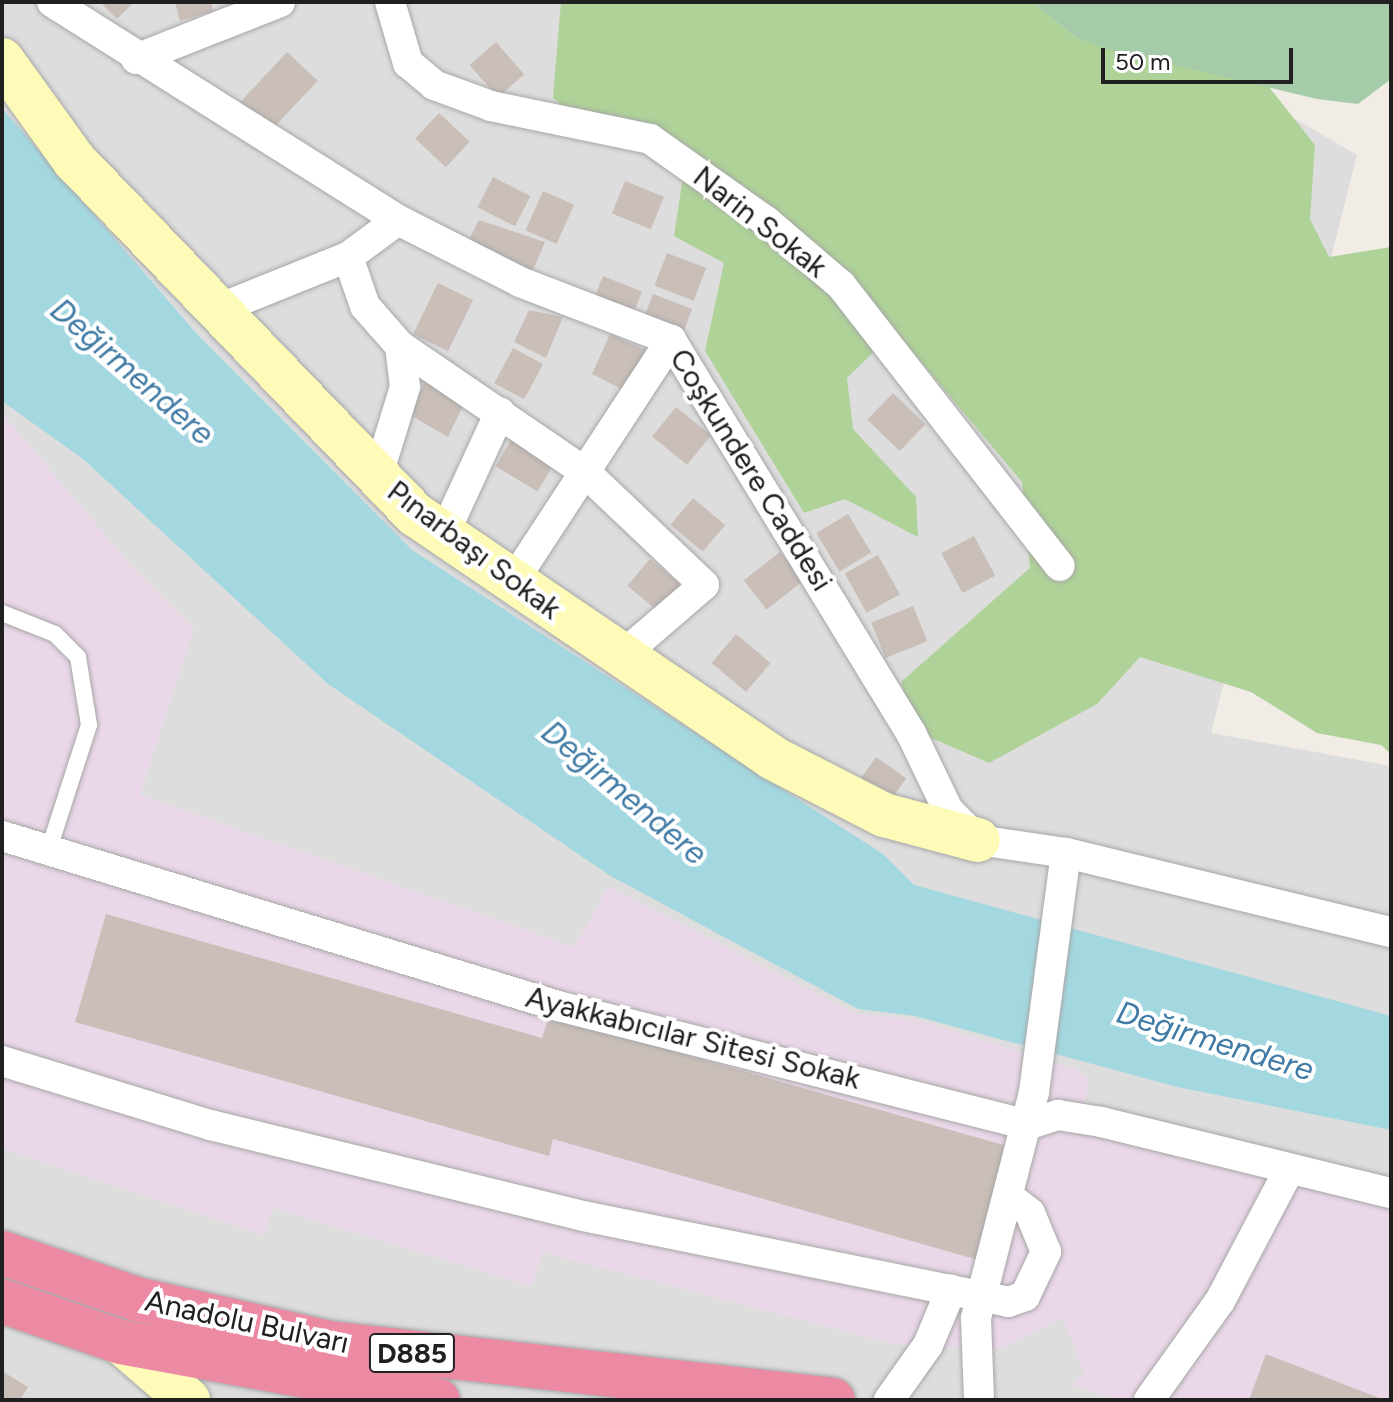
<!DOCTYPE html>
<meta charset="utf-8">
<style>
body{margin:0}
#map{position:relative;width:1393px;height:1402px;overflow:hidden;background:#f1ece6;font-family:Figtree,sans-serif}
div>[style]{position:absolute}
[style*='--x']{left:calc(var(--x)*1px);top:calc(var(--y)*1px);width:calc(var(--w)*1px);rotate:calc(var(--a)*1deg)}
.residential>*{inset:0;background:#dedddd}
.industrial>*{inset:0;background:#ead7e8}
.forest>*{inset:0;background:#aed298}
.cemetery>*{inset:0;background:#a5cba8}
.water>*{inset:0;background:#a4d8e0}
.building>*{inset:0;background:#c9beb8;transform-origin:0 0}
.roads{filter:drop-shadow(0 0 2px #a7a7a7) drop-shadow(0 0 2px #a7a7a7)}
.lane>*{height:16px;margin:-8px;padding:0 8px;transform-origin:8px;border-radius:8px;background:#fff}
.street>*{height:30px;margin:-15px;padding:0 15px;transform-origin:15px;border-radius:15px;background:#fff}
.secondary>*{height:44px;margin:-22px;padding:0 22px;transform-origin:22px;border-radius:22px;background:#fdfbb7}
.highway>*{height:44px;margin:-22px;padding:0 22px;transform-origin:22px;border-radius:22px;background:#ec8aa4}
span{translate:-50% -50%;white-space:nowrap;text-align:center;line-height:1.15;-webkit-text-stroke:8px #fff;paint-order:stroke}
.shield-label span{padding:2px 6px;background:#fff;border:2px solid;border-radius:6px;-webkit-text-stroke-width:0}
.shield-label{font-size:28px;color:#202020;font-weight:700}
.street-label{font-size:30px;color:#202020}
.water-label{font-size:32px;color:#417ba5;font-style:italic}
.frame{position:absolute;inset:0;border:4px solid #202020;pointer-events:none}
.scale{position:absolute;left:1101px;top:48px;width:192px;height:36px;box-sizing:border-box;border:4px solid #202020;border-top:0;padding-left:10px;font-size:24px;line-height:28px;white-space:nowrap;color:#202020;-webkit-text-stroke:6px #fff;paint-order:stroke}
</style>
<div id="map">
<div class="residential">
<div style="clip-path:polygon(2px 2px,1094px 2px,1357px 155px,1211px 733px,1391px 766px,1391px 1400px,2px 1400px)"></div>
</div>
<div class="industrial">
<div style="clip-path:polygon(2px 413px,133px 568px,194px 629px,140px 795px,574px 947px,609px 887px,857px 1014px,915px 1019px,1075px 1069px,1089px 1079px,1084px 1107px,1094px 1131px,1391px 1210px,1391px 1400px,1117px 1400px,1073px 1385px,1084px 1373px,1063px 1318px,997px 1350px,894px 1344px,542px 1252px,532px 1286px,273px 1208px,264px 1235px,2px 1148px)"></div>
</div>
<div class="forest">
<div style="clip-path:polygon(561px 2px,1032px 2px,1077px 38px,1269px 87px,1315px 145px,1310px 219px,1329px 257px,1391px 247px,1391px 754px,1381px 745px,1317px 733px,1251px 692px,1140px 657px,1097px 704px,989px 763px,913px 730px,901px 682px,1030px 568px,1022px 482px,895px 331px,847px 378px,853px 429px,916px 497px,918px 537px,845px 499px,804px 513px,705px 351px,724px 263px,674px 236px,684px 170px,593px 133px,553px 98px)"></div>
</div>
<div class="cemetery">
<div style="clip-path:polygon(1032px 2px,1391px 2px,1391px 79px,1358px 104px,1317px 99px,1107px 49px,1077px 38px)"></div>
</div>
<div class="water">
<div style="clip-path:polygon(2px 108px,197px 334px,412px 550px,883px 854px,914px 885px,1391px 1016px,1391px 1130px,1177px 1087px,915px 1016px,858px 1009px,609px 875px,328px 684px,83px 459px,2px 401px)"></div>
</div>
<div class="building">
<div style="clip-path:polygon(100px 2px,134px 2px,117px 19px)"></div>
<div style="clip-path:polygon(175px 2px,211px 2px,213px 11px,180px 21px)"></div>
<div style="left:496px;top:42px;width:43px;height:35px;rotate:49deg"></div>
<div style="left:287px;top:52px;width:42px;height:69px;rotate:43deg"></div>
<div style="left:439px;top:113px;width:42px;height:35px;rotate:43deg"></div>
<div style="left:493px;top:177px;width:42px;height:34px;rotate:27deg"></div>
<div style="left:625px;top:181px;width:42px;height:35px;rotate:22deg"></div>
<div style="left:543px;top:191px;width:34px;height:43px;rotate:24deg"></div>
<div style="clip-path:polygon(479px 220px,545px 242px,531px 275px,465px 247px)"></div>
<div style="left:667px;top:253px;width:42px;height:35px;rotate:21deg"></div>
<div style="left:603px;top:276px;width:42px;height:35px;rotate:22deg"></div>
<div style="left:438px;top:283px;width:39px;height:57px;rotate:26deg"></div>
<div style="left:653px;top:294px;width:42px;height:35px;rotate:21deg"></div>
<div style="clip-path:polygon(529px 310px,563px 317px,546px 358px,514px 342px)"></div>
<div style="clip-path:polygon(610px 334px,654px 354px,629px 393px,592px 374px)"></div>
<div style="left:513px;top:348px;width:34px;height:40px;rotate:28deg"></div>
<div style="clip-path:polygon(431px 367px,470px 391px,448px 437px,410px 415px)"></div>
<div style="left:893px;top:393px;width:45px;height:37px;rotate:44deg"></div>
<div style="left:676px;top:407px;width:45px;height:38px;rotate:39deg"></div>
<div style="left:516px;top:432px;width:49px;height:40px;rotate:31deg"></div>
<div style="left:693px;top:498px;width:42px;height:35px;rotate:40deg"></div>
<div style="left:848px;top:514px;width:45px;height:37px;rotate:59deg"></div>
<div style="left:974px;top:536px;width:45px;height:37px;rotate:62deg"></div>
<div style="left:780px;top:552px;width:37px;height:46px;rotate:52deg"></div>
<div style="left:878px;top:555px;width:45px;height:38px;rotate:61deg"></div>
<div style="left:650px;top:559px;width:42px;height:35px;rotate:40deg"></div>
<div style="left:913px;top:606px;width:38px;height:45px;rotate:68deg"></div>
<div style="left:736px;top:634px;width:45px;height:38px;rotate:40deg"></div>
<div style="left:876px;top:757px;width:37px;height:30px;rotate:35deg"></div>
<div style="clip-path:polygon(106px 914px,542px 1038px,549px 1016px,1014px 1148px,982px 1261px,553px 1139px,549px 1156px,75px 1022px)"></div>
<div style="clip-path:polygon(1266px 1354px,1384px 1400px,1249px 1400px)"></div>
<div style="clip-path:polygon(2px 1371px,28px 1387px,20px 1400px,2px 1400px)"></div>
</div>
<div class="roads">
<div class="lane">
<div style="--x:2;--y:613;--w:57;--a:21.6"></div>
<div style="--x:55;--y:634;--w:33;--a:45"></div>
<div style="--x:78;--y:657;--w:69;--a:80.8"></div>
<div style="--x:89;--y:725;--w:130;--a:107.9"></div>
</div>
<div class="street">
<div style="--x:52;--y:2;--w:409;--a:32.2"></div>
<div style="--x:398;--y:220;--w:137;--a:26.9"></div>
<div style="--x:520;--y:282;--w:162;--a:21"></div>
<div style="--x:671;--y:340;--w:460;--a:58.6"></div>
<div style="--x:911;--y:733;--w:85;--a:64.3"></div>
<div style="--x:948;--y:810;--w:42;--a:45"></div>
<div style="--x:978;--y:840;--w:89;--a:8.4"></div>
<div style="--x:1066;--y:853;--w:334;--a:13.7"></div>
<div style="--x:390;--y:2;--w:64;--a:73.6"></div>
<div style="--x:408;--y:63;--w:34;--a:40"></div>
<div style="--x:434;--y:85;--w:61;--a:20.2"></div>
<div style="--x:491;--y:106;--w:162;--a:11.7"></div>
<div style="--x:650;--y:139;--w:142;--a:35.3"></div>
<div style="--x:766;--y:221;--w:99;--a:40.5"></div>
<div style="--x:841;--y:285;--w:356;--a:52.1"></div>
<div style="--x:136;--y:59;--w:155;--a:-21.6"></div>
<div style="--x:348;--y:257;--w:52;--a:70.9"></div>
<div style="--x:365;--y:306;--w:53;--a:48.8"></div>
<div style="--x:400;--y:346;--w:41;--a:83"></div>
<div style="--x:405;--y:387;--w:95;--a:107.1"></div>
<div style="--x:216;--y:310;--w:142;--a:-21.9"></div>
<div style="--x:348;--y:257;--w:62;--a:-36.5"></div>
<div style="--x:400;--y:346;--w:224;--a:34.3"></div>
<div style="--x:585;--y:472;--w:164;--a:43.5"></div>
<div style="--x:704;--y:585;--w:112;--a:139.3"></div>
<div style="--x:444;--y:534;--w:134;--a:-65.3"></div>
<div style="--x:514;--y:580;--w:287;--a:-56.8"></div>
<div style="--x:2;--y:836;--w:581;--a:17"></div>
<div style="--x:558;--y:1006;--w:484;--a:14.2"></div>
<div style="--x:1027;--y:1125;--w:33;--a:-18"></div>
<div style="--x:1058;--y:1115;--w:44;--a:9.2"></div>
<div style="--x:1101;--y:1122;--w:299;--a:13.8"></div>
<div style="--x:2;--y:1061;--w:218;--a:17.1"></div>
<div style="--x:210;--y:1125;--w:384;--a:13.7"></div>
<div style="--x:583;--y:1216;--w:434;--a:11.4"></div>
<div style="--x:1008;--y:1302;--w:18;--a:-19"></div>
<div style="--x:1025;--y:1296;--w:49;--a:-64.5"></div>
<div style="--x:1046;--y:1252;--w:42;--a:-112.3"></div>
<div style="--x:1030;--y:1213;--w:28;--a:-142"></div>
<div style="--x:889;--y:1400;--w:67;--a:-54.7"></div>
<div style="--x:928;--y:1345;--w:60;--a:-67.3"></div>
<div style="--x:979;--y:1400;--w:82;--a:-92.1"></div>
<div style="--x:976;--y:1318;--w:233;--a:-75.6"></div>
<div style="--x:1034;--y:1092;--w:241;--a:-82.4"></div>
<div style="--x:1149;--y:1400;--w:122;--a:-54.4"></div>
<div style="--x:1220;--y:1301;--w:146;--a:-62.2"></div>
</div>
<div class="secondary">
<div style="--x:2;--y:60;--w:123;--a:54.2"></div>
<div style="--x:74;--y:160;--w:493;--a:46.1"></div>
<div style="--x:416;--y:515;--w:432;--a:34.2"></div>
<div style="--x:773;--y:758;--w:125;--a:27.2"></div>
<div style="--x:884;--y:815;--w:97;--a:14.9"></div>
<div style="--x:121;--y:1342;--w:89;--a:40.9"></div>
</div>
<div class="highway">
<div style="--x:2;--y:1253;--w:142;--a:18.9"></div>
<div style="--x:136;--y:1299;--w:198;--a:12.8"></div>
<div style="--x:329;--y:1343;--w:507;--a:6.45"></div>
<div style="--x:2;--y:1301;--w:126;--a:19"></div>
<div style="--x:121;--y:1342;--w:322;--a:10.4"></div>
</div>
</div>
<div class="shield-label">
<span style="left:412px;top:1353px">D885</span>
</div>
<div class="street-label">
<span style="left:760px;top:222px;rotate:38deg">Narin Sokak</span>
<span style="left:751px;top:470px;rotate:58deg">Coşkundere Caddesi</span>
<span style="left:474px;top:550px;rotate:37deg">Pınarbaşı Sokak</span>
<span style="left:693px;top:1038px;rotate:14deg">Ayakkabıcılar Sitesi Sokak</span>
<span style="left:247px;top:1322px;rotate:12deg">Anadolu Bulvarı</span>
</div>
<div class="water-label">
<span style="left:132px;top:372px;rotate:41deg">Değirmendere</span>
<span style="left:624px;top:793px;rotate:40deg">Değirmendere</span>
<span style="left:1215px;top:1041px;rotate:17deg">Değirmendere</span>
</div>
<div class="frame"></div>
<div class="scale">50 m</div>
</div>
